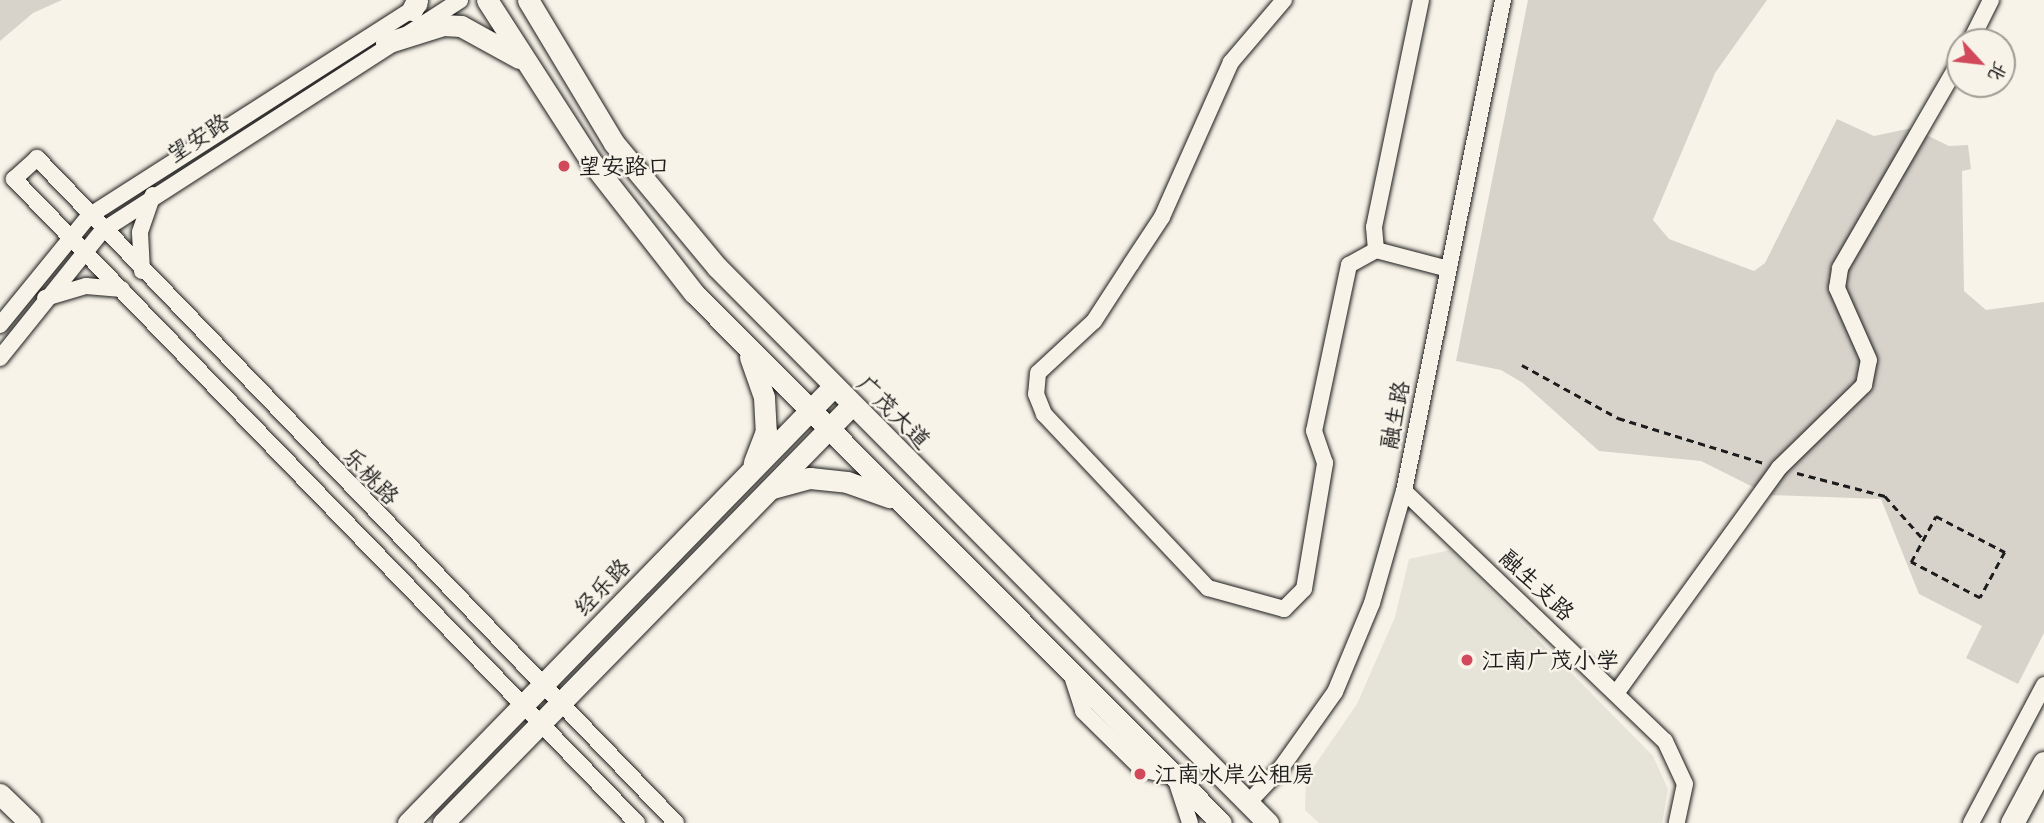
<!DOCTYPE html>
<meta charset="utf-8">
<style>
body{margin:0}
#map{position:relative;width:2044px;height:823px;overflow:hidden;background:#f7f3e8;font-family:Delius,"LXGW WenKai TC",sans-serif}
div>[style]{position:absolute}
[style*='--x']{left:calc(var(--x)*1px);top:calc(var(--y)*1px);width:calc(var(--w)*1px);rotate:calc(var(--a)*1deg)}
.built>*{inset:0;background:#e6e3d9}
.green>*{inset:0;background:#d7d3cb}
.path>*{height:2.5px;margin-top:-1.25px;transform-origin:0;background:repeating-linear-gradient(90deg,#1c1c1c 0 7px,transparent 0 12px)}
.roads{filter:drop-shadow(0 0 2px #1c1c1c) drop-shadow(0 0 2px #1c1c1c)}
.minor>*{height:16px;margin:-8px;padding:0 8px;transform-origin:8px;border-radius:8px;background:#f7f3e8}
.major>*{height:21px;margin:-10.5px;padding:0 10.5px;transform-origin:10.5px;border-radius:10.5px;background:#f7f3e8}
.highway>*{height:23px;margin:-11.5px;padding:0 11.5px;transform-origin:11.5px;border-radius:11.5px;background:#f7f3e8}
.dots>*{width:19px;height:19px;translate:-50% -50%;box-sizing:border-box;border:4px solid #f7f3e8;border-radius:50%}
span{translate:-50% -50%;white-space:nowrap;text-align:center;line-height:1.15;-webkit-text-stroke:5px #f7f3e8;paint-order:stroke}
.street-label{font-size:23px;color:#1c1c1c}
.poi-label{font-size:23px;color:#1c1c1c}
.left{translate:0 -50%;text-align:left}
.north{position:absolute;left:1946px;top:28px;width:70px;height:70px;box-sizing:border-box;background:#f7f3e8;border:2px solid #9f9d96;border-radius:50%;rotate:117deg;font-size:19px;font-weight:700;line-height:28px;text-align:center;color:#1c1c1c}
.north::after{content:'';display:block;margin:auto;width:24px;height:32px;background:#d1495b;clip-path:polygon(50% 0,100% 100%,50% 72%,0 100%)}
</style>
<div id="map">
<div class="built">
<div style="clip-path:polygon(1450px 550px,1653px 756px,1668px 789px,1662px 823px,1319px 823px,1305px 810px,1306px 778px,1357px 704px,1395px 617px,1409px 559px)"></div>
</div>
<div class="green">
<div style="clip-path:polygon(0 0,62px 0,33px 13px,0 41px)"></div>
<div style="clip-path:polygon(1528px 0,1767px 0,1715px 73px,1653px 220px,1669px 239px,1754px 271px,1765px 263px,1837px 119px,1874px 136px,1912px 128px,1949px 146px,1968px 145px,1971px 169px,1962px 171px,1964px 291px,1986px 310px,2044px 302px,2044px 633px,2018px 684px,1966px 658px,1982px 626px,1919px 594px,1881px 499px,1769px 495px,1701px 461px,1599px 451px,1523px 383px,1501px 370px,1456px 361px)"></div>
</div>
<div class="path">
<div style="--x:1522;--y:365;--w:110;--a:28.9"></div>
<div style="--x:1618;--y:418;--w:152;--a:17.2"></div>
<div style="--x:1797;--y:473;--w:91;--a:14.6"></div>
<div style="--x:1885;--y:496;--w:57;--a:48.5"></div>
<div style="--x:1936;--y:516;--w:78;--a:27.6"></div>
<div style="--x:2005;--y:552;--w:52;--a:118.5"></div>
<div style="--x:1980;--y:598;--w:78;--a:-152.4"></div>
<div style="--x:1911;--y:562;--w:52;--a:-61.5"></div>
</div>
<div class="roads">
<div class="minor">
<div style="--x:1284;--y:0;--w:82;--a:130.5"></div>
<div style="--x:1231;--y:62;--w:170;--a:114"></div>
<div style="--x:1162;--y:217;--w:56;--a:123.4"></div>
<div style="--x:1131;--y:264;--w:68;--a:123"></div>
<div style="--x:1094;--y:321;--w:76;--a:137.1"></div>
<div style="--x:1038;--y:373;--w:21;--a:95"></div>
<div style="--x:1036;--y:394;--w:22;--a:68"></div>
<div style="--x:1044;--y:414;--w:239;--a:46.7"></div>
<div style="--x:1208;--y:588;--w:79;--a:15.4"></div>
<div style="--x:1284;--y:609;--w:28;--a:-45"></div>
<div style="--x:1304;--y:589;--w:128;--a:-80.5"></div>
<div style="--x:1325;--y:463;--w:34;--a:-109"></div>
<div style="--x:1314;--y:431;--w:170;--a:-78.1"></div>
<div style="--x:1349;--y:265;--w:31;--a:-29"></div>
<div style="--x:1376;--y:250;--w:71;--a:14.6"></div>
<div style="--x:1970;--y:42;--w:47;--a:-63.4"></div>
<div style="--x:1376;--y:250;--w:23;--a:-95"></div>
<div style="--x:1374;--y:227;--w:232;--a:-78.3"></div>
<div style="--x:142;--y:271;--w:39;--a:-93"></div>
<div style="--x:140;--y:232;--w:39;--a:-71"></div>
<div style="--x:45;--y:298;--w:43;--a:-16.3"></div>
<div style="--x:86;--y:286;--w:36;--a:5"></div>
<div style="--x:0;--y:325;--w:141;--a:-50.8"></div>
<div style="--x:89;--y:216;--w:392;--a:-32.6"></div>
<div style="--x:0;--y:358;--w:163;--a:-51.2"></div>
<div style="--x:102;--y:231;--w:426;--a:-32.8"></div>
<div style="--x:1404;--y:491;--w:361;--a:43.8"></div>
<div style="--x:1665;--y:741;--w:47;--a:65.1"></div>
<div style="--x:1685;--y:784;--w:40;--a:102"></div>
<div style="--x:1071;--y:673;--w:40;--a:72"></div>
<div style="--x:1083;--y:711;--w:83;--a:44.5"></div>
<div style="--x:1142;--y:769;--w:34;--a:14"></div>
<div style="--x:1175;--y:777;--w:48;--a:71.9"></div>
<div style="--x:1617;--y:692;--w:276;--a:-54.1"></div>
<div style="--x:1779;--y:468;--w:119;--a:-44.3"></div>
<div style="--x:1864;--y:385;--w:25;--a:-79"></div>
<div style="--x:1869;--y:360;--w:79;--a:-114"></div>
<div style="--x:1837;--y:288;--w:20;--a:-81"></div>
<div style="--x:1840;--y:268;--w:239;--a:-59.9"></div>
<div style="--x:1248;--y:803;--w:48;--a:-46.7"></div>
<div style="--x:1281;--y:768;--w:93;--a:-54.6"></div>
<div style="--x:1335;--y:692;--w:96;--a:-67.4"></div>
<div style="--x:1372;--y:603;--w:116;--a:-74.1"></div>
<div style="--x:1404;--y:491;--w:501;--a:-78.6"></div>
<div style="--x:637;--y:823;--w:896;--a:-134.05"></div>
<div style="--x:14;--y:179;--w:31;--a:-42"></div>
<div style="--x:37;--y:158;--w:922;--a:46.14"></div>
<div style="--x:1971;--y:823;--w:156;--a:-62.1"></div>
</div>
<div class="major">
<div style="--x:487;--y:0;--w:190;--a:57.2"></div>
<div style="--x:590;--y:160;--w:169;--a:52"></div>
<div style="--x:694;--y:293;--w:747;--a:45.16"></div>
<div style="--x:528;--y:0;--w:167;--a:59"></div>
<div style="--x:614;--y:143;--w:161;--a:50.3"></div>
<div style="--x:717;--y:267;--w:783;--a:45.26"></div>
<div style="--x:412;--y:10;--w:11;--a:-63"></div>
<div style="--x:386;--y:43;--w:60;--a:-17.5"></div>
<div style="--x:443;--y:25;--w:18;--a:3"></div>
<div style="--x:461;--y:26;--w:66;--a:28.9"></div>
<div style="--x:750;--y:357;--w:42;--a:70.7"></div>
<div style="--x:764;--y:397;--w:34;--a:87"></div>
<div style="--x:766;--y:431;--w:34;--a:111"></div>
<div style="--x:772;--y:488;--w:39;--a:-15"></div>
<div style="--x:810;--y:478;--w:37;--a:6"></div>
<div style="--x:847;--y:482;--w:45;--a:19.7"></div>
<div style="--x:0;--y:794;--w:42;--a:44"></div>
<div style="--x:408;--y:823;--w:609;--a:-45.73"></div>
<div style="--x:443;--y:823;--w:583;--a:-45.63"></div>
</div>
<div class="highway">
<div style="--x:2012;--y:823;--w:68;--a:-61.9"></div>
</div>
</div>
<div class="dots">
<div style="left:564px;top:166px;background:#d1495b"></div>
<div style="left:1467px;top:660px;background:#d1495b"></div>
<div style="left:1140px;top:774px;background:#d1495b"></div>
</div>
<div class="street-label">
<span style="left:198px;top:138px;rotate:-33deg">望安路</span>
<span style="left:894px;top:412px;rotate:45deg">广茂大道</span>
<span style="left:1395px;top:415px;rotate:-79deg">融生路</span>
<span style="left:371px;top:476px;rotate:46deg">乐桃路</span>
<span style="left:1537px;top:585px;rotate:43deg">融生支路</span>
<span style="left:602px;top:587px;rotate:-46deg">经乐路</span>
</div>
<div class="poi-label">
<span class="left" style="left:578px;top:166px">望安路口</span>
<span class="left" style="left:1481px;top:660px">江南广茂小学</span>
<span class="left" style="left:1154px;top:774px">江南水岸公租房</span>
</div>
<div class="north">北</div>
</div>
